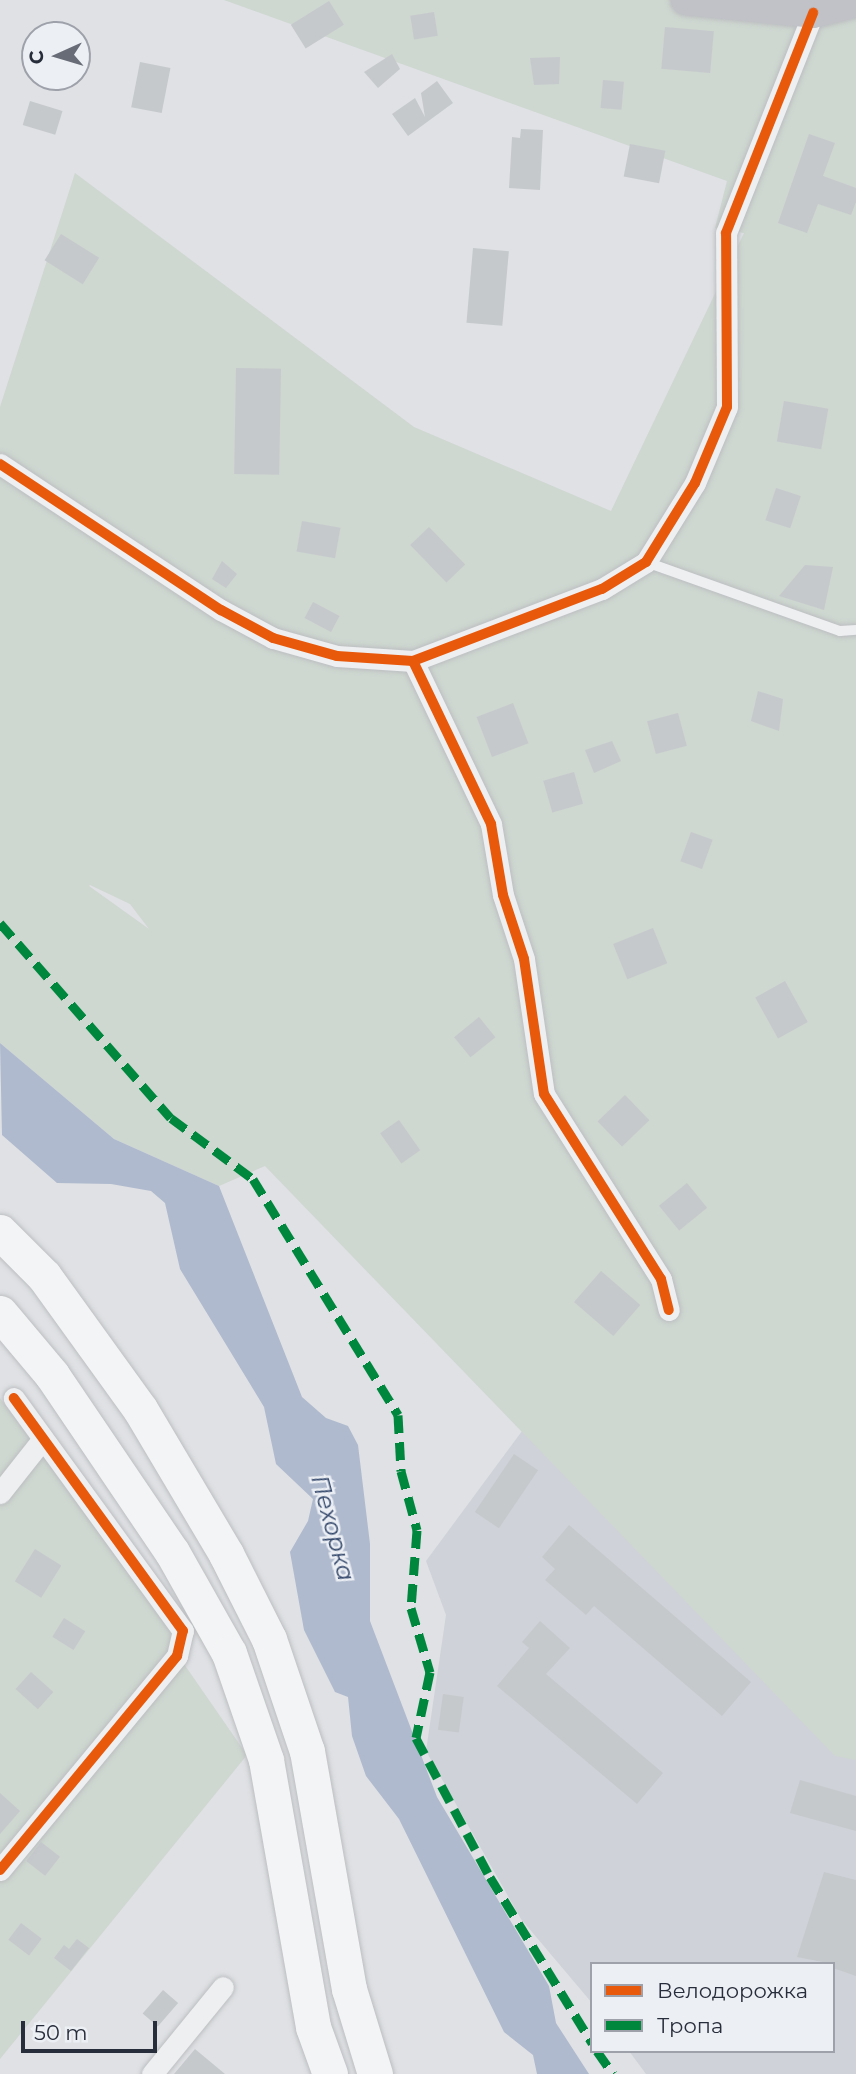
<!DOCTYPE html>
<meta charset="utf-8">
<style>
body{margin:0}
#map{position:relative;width:856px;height:2074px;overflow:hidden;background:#dfe1e4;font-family:Montserrat,sans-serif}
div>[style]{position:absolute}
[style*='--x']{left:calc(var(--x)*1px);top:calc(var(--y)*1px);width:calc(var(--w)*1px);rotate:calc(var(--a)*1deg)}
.built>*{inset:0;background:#cfd2d8}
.green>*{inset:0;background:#ced7d0}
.water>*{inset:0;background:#afbace}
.building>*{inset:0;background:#c6c9cc;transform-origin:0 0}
.roads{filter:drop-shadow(0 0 2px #bcbec1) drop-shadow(0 0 2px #bcbec1)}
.service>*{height:10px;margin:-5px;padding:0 5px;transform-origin:5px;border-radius:5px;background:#eeeff1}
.minor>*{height:21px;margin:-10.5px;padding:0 10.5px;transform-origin:10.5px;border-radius:10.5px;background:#eeeff1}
.secondary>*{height:30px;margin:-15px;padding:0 15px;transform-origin:15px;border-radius:15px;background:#c0c2c7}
.primary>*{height:35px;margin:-17.5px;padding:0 17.5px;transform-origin:17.5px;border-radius:17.5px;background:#f3f4f5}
.quiet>*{height:9px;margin-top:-4.5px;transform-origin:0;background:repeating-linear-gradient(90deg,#00873e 0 18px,transparent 0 27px)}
.cycleway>*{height:10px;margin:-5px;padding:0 5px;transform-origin:5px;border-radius:5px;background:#e8590c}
span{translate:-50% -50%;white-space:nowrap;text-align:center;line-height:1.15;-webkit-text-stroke:5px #eceff4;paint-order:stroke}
.water-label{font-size:24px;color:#34486c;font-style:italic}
.legend{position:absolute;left:590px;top:1962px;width:245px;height:91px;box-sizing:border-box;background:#eceff4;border:2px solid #9ea1aa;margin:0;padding:9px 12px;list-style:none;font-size:21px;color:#282d3b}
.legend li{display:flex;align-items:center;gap:14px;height:35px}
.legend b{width:35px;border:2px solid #9ea1aa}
.north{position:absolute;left:21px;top:21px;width:70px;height:70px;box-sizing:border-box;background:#eceff4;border:2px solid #9ea1aa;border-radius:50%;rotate:266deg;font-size:19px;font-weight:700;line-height:28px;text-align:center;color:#282d3b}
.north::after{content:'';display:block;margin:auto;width:24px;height:32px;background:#686c76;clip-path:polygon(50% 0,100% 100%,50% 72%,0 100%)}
.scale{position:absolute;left:21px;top:2021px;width:136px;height:32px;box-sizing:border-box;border:4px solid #282d3b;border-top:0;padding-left:9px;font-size:21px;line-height:24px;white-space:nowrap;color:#282d3b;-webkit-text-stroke:5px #eceff4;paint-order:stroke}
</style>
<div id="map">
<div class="built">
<div style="clip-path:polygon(525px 1427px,856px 1757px,856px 2074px,646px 2074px,629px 2051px,833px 2051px,833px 1964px,592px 1964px,592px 2003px,521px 1919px,426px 1751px,446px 1615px,426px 1561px)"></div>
</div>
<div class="green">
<div style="clip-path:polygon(evenodd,224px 0,856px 0,856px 1760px,835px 1756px,265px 1166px,219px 1186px,114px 1139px,0 1043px,0 407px,75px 173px,414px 427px,611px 511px,744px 233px,715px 228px,727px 181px,224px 0,90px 885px,130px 904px,149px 929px,89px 886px,90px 885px)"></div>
<div style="clip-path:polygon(0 1398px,172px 1631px,184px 1664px,247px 1755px,0 2059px)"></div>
</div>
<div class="water">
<div style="clip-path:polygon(0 1043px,114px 1139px,219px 1186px,302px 1397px,326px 1418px,348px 1426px,358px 1445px,370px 1544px,370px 1621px,437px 1797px,549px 1986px,556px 2023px,589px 2074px,537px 2074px,533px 2055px,504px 2032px,399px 1819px,366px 1776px,352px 1736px,348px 1697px,335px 1692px,304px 1630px,290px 1552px,308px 1521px,313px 1499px,276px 1464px,264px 1407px,180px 1269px,165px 1203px,151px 1191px,111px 1184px,57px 1183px,2px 1135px)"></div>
</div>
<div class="building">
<div style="left:329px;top:1px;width:28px;height:45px;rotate:58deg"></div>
<div style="left:434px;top:12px;width:24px;height:24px;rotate:81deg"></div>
<div style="left:665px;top:27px;width:49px;height:42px;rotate:5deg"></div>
<div style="clip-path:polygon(392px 54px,400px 69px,378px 88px,364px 72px)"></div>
<div style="clip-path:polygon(560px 57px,559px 84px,534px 85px,530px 58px)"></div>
<div style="left:140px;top:62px;width:31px;height:46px;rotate:11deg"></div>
<div style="left:603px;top:80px;width:21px;height:28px;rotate:5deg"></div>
<div style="clip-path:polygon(437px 81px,453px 103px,408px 136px,392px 114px,415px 98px,425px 117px,421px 93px)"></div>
<div style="left:30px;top:101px;width:34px;height:25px;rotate:17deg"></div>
<div style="clip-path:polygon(521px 129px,543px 130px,540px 190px,509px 188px,512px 137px,520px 138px)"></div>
<div style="clip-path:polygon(809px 134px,835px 143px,823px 176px,856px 188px,856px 202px,851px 215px,818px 204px,807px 233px,778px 223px)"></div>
<div style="left:630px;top:144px;width:36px;height:33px;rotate:11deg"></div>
<div style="left:61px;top:234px;width:45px;height:31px;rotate:32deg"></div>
<div style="left:473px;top:248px;width:36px;height:75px;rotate:5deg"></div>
<div style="left:236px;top:368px;width:45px;height:106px;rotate:1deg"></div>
<div style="left:784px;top:401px;width:45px;height:41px;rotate:10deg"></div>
<div style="left:776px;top:488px;width:26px;height:34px;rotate:18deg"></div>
<div style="left:302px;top:521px;width:39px;height:31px;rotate:10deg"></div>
<div style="left:429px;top:527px;width:52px;height:26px;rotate:46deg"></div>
<div style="clip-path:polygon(222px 561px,237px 574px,226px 588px,212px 579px)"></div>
<div style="clip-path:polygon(805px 565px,833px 567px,824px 610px,779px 596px)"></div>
<div style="left:313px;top:602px;width:30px;height:18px;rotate:28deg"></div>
<div style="clip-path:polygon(758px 691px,783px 699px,779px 731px,751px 721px)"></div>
<div style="left:513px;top:703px;width:43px;height:39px;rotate:69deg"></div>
<div style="left:678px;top:713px;width:34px;height:32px;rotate:75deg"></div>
<div style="clip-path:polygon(612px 741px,621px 761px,594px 773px,585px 750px)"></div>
<div style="left:574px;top:772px;width:33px;height:32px;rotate:74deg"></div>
<div style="left:691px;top:832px;width:23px;height:31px;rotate:20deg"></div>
<div style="left:653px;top:928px;width:38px;height:43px;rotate:68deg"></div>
<div style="left:785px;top:981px;width:47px;height:34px;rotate:61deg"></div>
<div style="left:479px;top:1017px;width:26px;height:32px;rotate:51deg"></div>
<div style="left:625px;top:1095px;width:35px;height:38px;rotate:46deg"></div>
<div style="left:399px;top:1120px;width:37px;height:23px;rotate:55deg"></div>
<div style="left:687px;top:1183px;width:32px;height:36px;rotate:51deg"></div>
<div style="left:601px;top:1271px;width:52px;height:41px;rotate:41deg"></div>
<div style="left:514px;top:1454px;width:29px;height:70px;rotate:34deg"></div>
<div style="clip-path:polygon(569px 1525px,751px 1682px,722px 1716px,594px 1606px,586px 1615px,545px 1580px,555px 1569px,542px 1557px)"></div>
<div style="left:35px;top:1549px;width:31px;height:38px;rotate:32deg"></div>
<div style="left:64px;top:1618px;width:25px;height:22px;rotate:32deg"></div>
<div style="clip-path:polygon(540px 1621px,570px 1648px,546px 1674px,663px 1773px,637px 1804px,497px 1686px,529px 1648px,522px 1642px)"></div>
<div style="left:31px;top:1672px;width:30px;height:23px;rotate:42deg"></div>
<div style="left:443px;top:1694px;width:21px;height:36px;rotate:8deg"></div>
<div style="clip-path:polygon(800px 1780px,856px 1796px,856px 1831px,790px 1813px)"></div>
<div style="clip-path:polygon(0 1793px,20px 1811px,0 1834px)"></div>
<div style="left:41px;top:1842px;width:24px;height:24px;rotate:38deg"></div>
<div style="clip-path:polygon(824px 1872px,856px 1880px,856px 1976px,833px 1968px,833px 1964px,797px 1957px)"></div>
<div style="left:21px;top:1923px;width:26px;height:21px;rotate:37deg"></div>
<div style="clip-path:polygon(77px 1939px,89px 1948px,71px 1971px,54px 1958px,64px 1945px,69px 1949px)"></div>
<div style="left:163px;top:1990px;width:20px;height:31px;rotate:41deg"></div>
<div style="clip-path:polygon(195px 2049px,225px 2074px,174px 2074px)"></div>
</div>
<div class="roads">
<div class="service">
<div style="--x:646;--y:562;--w:206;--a:19.6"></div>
<div style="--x:840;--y:631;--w:16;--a:-4"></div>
</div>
<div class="minor">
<div style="--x:0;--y:464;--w:265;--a:33.5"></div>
<div style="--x:221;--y:610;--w:59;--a:28.3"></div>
<div style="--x:273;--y:638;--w:66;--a:15.7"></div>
<div style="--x:337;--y:656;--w:76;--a:3.8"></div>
<div style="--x:413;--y:661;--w:202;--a:-20.9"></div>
<div style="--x:602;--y:589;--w:52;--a:-31.5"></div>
<div style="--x:646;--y:562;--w:93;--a:-58.2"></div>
<div style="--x:695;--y:483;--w:82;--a:-67.2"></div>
<div style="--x:727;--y:407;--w:174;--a:-90.3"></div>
<div style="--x:726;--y:233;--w:237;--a:-68.4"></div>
<div style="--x:413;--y:661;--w:181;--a:64.4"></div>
<div style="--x:491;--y:824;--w:72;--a:80.4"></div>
<div style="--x:503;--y:895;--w:67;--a:71.8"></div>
<div style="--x:524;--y:959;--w:136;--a:81.6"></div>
<div style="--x:544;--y:1094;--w:219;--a:57.7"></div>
<div style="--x:661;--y:1279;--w:32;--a:76"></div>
<div style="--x:0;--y:1493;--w:66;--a:-51.7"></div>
<div style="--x:0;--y:1870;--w:278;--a:-50.4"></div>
<div style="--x:177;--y:1656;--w:26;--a:-77"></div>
<div style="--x:183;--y:1631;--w:288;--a:-126"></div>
<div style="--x:152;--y:2074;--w:112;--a:-50.8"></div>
</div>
<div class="secondary">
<div style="--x:686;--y:0;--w:128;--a:5.8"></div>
<div style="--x:813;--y:13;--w:44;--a:-14.3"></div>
</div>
<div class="primary">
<div style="--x:0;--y:1232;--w:62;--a:45"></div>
<div style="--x:44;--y:1276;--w:164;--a:54.2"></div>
<div style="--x:140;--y:1409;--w:169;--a:59.3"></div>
<div style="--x:226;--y:1554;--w:95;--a:63.2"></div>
<div style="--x:269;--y:1639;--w:118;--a:71.3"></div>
<div style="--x:307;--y:1751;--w:242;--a:80"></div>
<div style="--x:349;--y:1989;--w:89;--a:73"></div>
<div style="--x:0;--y:1313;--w:81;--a:50"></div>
<div style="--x:52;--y:1375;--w:214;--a:55.9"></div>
<div style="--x:172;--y:1552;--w:116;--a:60.6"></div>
<div style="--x:229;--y:1653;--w:113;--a:70.9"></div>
<div style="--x:266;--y:1760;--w:271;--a:80"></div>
<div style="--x:313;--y:2027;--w:50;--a:70.1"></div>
</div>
</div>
<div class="quiet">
<div style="--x:0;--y:923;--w:259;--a:48.8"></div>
<div style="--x:171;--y:1118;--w:102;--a:36.6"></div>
<div style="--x:253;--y:1179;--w:277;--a:58.4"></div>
<div style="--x:398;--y:1415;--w:56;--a:86.9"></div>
<div style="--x:401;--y:1471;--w:61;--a:74.8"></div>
<div style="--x:417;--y:1530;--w:78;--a:94.4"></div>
<div style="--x:411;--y:1608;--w:67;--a:73.5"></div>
<div style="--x:430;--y:1672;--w:67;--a:102"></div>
<div style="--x:416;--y:1738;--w:157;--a:62"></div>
<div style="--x:490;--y:1877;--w:195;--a:58.4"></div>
<div style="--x:597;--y:2051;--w:28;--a:55"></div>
</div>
<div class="cycleway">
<div style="--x:0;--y:464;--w:265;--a:33.5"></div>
<div style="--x:221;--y:610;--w:59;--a:28.3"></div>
<div style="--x:273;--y:638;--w:66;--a:15.7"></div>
<div style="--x:337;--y:656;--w:76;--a:3.8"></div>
<div style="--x:413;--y:661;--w:202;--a:-20.9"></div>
<div style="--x:602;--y:589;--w:52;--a:-31.5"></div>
<div style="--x:646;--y:562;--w:93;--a:-58.2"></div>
<div style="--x:695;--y:483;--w:82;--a:-67.2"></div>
<div style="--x:727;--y:407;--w:174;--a:-90.3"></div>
<div style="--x:726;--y:233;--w:237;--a:-68.4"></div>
<div style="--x:413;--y:661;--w:181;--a:64.4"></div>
<div style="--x:491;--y:824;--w:72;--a:80.4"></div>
<div style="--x:503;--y:895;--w:67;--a:71.8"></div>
<div style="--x:524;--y:959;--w:136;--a:81.6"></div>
<div style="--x:544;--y:1094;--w:219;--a:57.7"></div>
<div style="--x:661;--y:1279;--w:32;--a:76"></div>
<div style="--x:0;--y:1870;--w:278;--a:-50.4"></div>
<div style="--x:177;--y:1656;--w:26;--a:-77"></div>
<div style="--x:183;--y:1631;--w:288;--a:-126"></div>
</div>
<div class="water-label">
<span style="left:333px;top:1528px;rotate:75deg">Пехорка</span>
</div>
<ul class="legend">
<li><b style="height:9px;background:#e8590c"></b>Велодорожка</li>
<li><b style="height:9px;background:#00873e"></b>Тропа</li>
</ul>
<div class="north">С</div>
<div class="scale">50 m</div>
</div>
